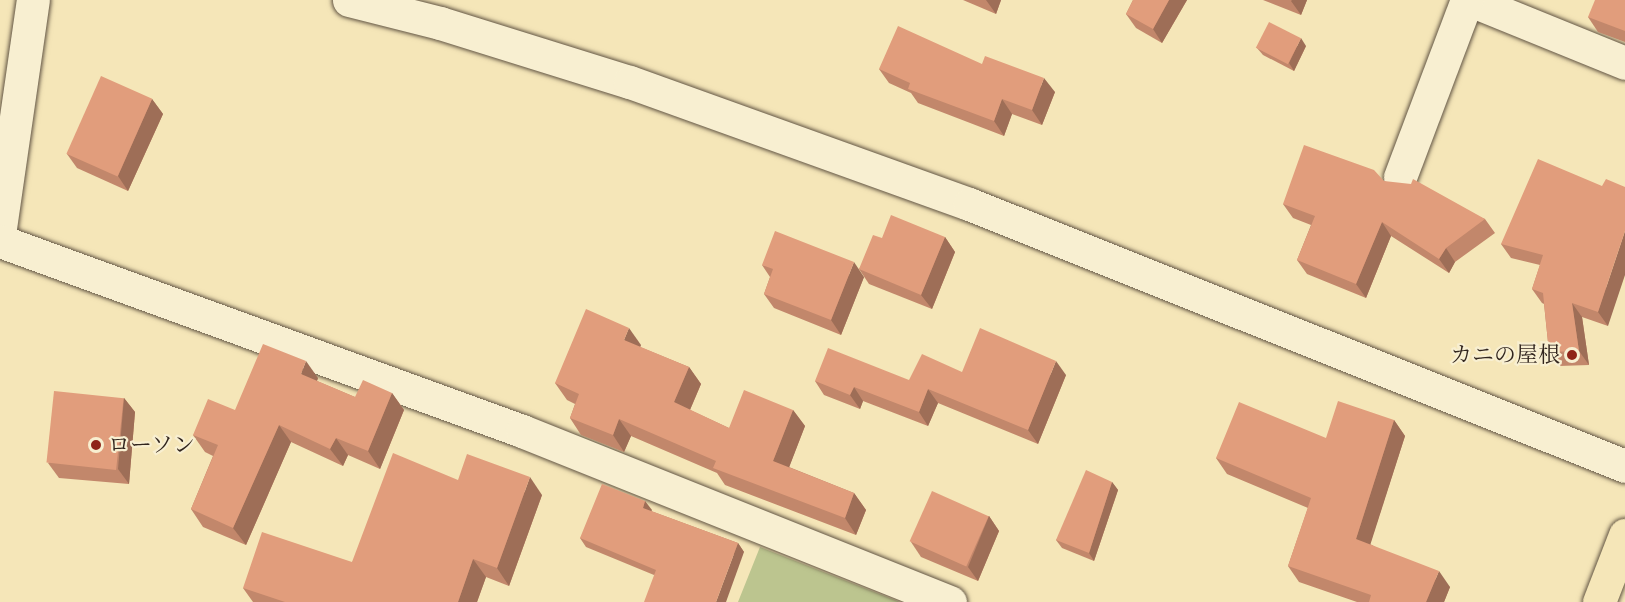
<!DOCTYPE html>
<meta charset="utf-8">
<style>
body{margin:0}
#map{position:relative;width:1625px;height:602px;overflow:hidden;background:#f5e6b8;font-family:"IM FELL Great Primer","Noto Serif JP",serif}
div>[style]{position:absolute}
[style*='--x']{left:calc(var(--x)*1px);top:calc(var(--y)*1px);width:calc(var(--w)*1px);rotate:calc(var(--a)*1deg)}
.green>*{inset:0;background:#bcc58f}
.roads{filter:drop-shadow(0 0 2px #625544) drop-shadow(0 0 2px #625544)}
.minor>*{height:33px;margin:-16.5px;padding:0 16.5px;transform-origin:16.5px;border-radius:16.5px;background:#f8efd1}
.major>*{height:33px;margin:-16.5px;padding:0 16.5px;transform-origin:16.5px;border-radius:16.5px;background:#f5e6b8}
.wall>*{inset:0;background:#c2876b}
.shaded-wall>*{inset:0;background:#9e6e57}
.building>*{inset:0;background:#e19d7c;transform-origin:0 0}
.dots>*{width:16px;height:16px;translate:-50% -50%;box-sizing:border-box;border:3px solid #f8efd1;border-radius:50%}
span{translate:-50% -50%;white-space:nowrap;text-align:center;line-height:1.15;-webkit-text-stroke:4.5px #f8efd1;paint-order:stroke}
.poi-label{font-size:22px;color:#31251e}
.right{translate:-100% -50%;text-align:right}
.left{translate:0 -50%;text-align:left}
</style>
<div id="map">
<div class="green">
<div style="clip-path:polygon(760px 547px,900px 602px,738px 602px)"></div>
</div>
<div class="roads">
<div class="minor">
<div style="--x:349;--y:0;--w:94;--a:14.2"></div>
<div style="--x:440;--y:23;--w:199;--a:17.3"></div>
<div style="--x:630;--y:82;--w:360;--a:19.8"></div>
<div style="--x:969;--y:204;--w:706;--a:21.77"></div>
<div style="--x:1470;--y:0;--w:167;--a:22.1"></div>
<div style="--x:1400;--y:177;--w:189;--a:-69.3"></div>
<div style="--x:0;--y:228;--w:230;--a:-81.8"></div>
<div style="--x:0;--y:241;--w:556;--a:20"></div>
<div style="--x:522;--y:431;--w:461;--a:21.8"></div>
</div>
<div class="major">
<div style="--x:1599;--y:602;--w:72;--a:-68.8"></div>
</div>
</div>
<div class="wall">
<div style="clip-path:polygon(963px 0,1001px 0,996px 14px)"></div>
<div style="clip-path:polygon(1133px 0,1187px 0,1162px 43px,1136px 28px,1126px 14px)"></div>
<div style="clip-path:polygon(1263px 0,1307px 0,1301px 15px)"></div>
<div style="clip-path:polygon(1625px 0,1625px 42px,1598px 32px,1588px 17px)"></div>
<div style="clip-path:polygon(1306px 46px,1294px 71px,1263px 55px,1257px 48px)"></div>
<div style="clip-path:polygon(982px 64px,1055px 92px,1042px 125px,1012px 114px,1004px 136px,918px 103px,911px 93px,889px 83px,879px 69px)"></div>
<div style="clip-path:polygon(152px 99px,163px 114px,128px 191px,77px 168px,67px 154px)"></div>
<div style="clip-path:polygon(1384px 181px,1485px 219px,1495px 233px,1455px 262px,1449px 273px,1391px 236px,1366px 298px,1307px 274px,1297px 260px,1311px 225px,1293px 218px,1283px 204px)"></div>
<div style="clip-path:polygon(1602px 186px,1608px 326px,1582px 317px,1589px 365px,1559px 366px,1549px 352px,1544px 304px,1542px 303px,1532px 289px,1540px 265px,1511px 258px,1501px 244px)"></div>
<div style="clip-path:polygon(945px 237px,955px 252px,932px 309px,869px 284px,859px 269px,882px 238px)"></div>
<div style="clip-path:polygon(762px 265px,864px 277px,841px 335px,774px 308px,764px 294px,770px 277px)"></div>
<div style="clip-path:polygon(641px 345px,640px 347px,689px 367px,701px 384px,690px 410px,729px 428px,793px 410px,805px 426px,789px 467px,854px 493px,866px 510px,856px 535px,725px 485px,717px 473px,631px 436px,624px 452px,581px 435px,570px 418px,575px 404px,567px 400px,555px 383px)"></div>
<div style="clip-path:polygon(962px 372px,1066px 375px,1038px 444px,938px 403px,928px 426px,863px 401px,860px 409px,824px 395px,815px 381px,909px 380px)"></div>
<div style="clip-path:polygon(318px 378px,317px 381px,355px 397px,392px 393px,404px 410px,380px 469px,348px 455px,343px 466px,291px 442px,246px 545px,203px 527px,191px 509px,213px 456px,205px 452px,193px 435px)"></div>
<div style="clip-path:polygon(124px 398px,135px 412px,129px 484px,59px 478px,48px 463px)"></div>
<div style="clip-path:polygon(1394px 420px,1405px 436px,1370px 544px,1450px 587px,1444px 602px,1357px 602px,1299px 582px,1288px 566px,1308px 508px,1227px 474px,1216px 458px,1326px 438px)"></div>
<div style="clip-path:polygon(458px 480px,542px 495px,509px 586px,486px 577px,477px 602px,253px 602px,243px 588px,352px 562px)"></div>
<div style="clip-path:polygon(1112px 482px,1118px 490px,1094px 561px,1062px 548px,1056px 540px)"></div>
<div style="clip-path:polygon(645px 501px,651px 511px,738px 543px,744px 552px,654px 575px,586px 547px,580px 538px)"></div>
<div style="clip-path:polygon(989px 516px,999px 531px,978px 581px,921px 557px,911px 542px)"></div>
</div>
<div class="shaded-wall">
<div style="clip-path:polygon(986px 0,1001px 0,996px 14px)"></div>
<div style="clip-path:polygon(1169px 0,1187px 0,1162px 43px,1153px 29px)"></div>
<div style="clip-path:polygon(1292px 0,1307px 0,1301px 15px,1291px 1px)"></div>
<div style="clip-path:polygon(1301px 38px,1306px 46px,1294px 71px,1289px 63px)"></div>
<div style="clip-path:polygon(1044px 78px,1055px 92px,1042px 125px,1032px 110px)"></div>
<div style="clip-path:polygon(152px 99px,163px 114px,128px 191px,118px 176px)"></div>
<div style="clip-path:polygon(1002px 99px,1012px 114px,1004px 136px,994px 121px)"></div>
<div style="clip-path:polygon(1382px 222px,1391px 236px,1366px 298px,1356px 284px)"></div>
<div style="clip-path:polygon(1625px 231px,1625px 275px,1608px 326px,1598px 312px)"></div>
<div style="clip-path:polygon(945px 237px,955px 252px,932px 309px,921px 295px)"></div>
<div style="clip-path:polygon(1446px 248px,1455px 262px,1449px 273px,1439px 259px)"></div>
<div style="clip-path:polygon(854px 262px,864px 277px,841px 335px,831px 320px)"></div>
<div style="clip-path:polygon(1572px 303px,1582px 317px,1589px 365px,1579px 351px)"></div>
<div style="clip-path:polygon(629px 328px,641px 345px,636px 357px,624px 340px)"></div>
<div style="clip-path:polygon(306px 361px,318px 378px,313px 391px,301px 374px)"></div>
<div style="clip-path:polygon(1056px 361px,1066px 375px,1038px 444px,1028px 430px)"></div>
<div style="clip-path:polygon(689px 367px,701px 384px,686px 419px,674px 402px)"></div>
<div style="clip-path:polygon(854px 387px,863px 401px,860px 409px,850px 395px)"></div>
<div style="clip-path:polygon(928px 389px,938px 403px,928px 426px,919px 412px)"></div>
<div style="clip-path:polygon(392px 393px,404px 410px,380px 469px,368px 451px)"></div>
<div style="clip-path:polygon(124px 398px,135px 412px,129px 484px,118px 469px)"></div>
<div style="clip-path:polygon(793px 410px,805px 426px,785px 478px,773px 461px)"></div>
<div style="clip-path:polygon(619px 419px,631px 436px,624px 452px,613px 435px)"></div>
<div style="clip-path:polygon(1394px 420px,1405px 436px,1367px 555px,1356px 539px)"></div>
<div style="clip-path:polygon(279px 425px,291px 442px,246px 545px,233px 528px)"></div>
<div style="clip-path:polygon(336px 438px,348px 455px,343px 466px,330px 449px)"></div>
<div style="clip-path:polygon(530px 477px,542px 495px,509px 586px,497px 568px)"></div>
<div style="clip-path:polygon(1112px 482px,1118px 490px,1094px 561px,1089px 553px)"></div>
<div style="clip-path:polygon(854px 493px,866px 510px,856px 535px,845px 518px)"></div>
<div style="clip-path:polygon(645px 501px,652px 510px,649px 517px,643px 508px)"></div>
<div style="clip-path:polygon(989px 516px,999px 531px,978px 581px,968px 567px)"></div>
<div style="clip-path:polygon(738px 543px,744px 552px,726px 602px,716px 602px)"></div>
<div style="clip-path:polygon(473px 559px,486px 577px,477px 602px,458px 602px)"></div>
<div style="clip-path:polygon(1439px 571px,1450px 587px,1444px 602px,1426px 602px)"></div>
</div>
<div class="building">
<div style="clip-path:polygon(1133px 0,1169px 0,1153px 29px,1126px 14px)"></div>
<div style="clip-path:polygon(1595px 0,1625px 0,1625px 31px,1588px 17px)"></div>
<div style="left:1269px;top:22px;width:36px;height:29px;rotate:27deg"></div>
<div style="clip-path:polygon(898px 26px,982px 64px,985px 56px,1044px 78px,1032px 110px,1002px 99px,994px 121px,908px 89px,910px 83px,879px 69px)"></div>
<div style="left:101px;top:76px;width:56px;height:85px;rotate:24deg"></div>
<div style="clip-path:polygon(1304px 145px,1374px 170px,1384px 181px,1411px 184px,1413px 179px,1485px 219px,1446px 248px,1439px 259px,1382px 222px,1356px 284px,1297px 260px,1315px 216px,1283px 204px)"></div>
<div style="clip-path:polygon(1538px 159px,1602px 186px,1606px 179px,1625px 187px,1625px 231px,1598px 312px,1572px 303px,1579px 351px,1549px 352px,1543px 293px,1532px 289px,1543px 255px,1501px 244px)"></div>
<div style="clip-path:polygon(891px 215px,945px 237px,921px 295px,859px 269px,873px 235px,882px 238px)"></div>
<div style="clip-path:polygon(775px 231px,854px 262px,831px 320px,764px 294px,773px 269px,762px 265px)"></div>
<div style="clip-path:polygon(586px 309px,629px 328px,624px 340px,689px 367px,674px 402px,729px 428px,744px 390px,793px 410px,773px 461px,854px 493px,845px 518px,713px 468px,716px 461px,619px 419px,613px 435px,570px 418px,579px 394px,555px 383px)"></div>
<div style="clip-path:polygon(980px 328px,1056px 361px,1028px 430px,928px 389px,919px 412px,854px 387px,850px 395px,815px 381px,828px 348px,909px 380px,922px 354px,962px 372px)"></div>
<div style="clip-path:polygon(263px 344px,306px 361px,301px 374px,355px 397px,363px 380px,392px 393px,368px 451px,336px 438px,330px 449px,279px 425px,233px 528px,191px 509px,218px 445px,193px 435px,208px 399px,235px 410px)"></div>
<div style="left:54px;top:391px;width:70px;height:72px;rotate:6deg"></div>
<div style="clip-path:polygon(1338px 401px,1394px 420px,1356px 539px,1439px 571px,1426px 602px,1369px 602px,1371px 595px,1288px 566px,1311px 498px,1216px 458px,1239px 402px,1326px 438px)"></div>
<div style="clip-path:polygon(393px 453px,458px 480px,467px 454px,530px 477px,497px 568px,473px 559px,458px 602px,285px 602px,243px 588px,262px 532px,352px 562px)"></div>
<div style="clip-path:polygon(1086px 470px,1112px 482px,1089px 553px,1056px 540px)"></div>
<div style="clip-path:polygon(602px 484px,645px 501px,643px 508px,738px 543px,716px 602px,644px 602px,656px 570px,580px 538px)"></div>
<div style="left:932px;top:491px;width:62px;height:55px;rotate:24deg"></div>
</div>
<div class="dots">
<div style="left:1572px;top:355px;background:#8f2418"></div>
<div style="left:96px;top:445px;background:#8f2418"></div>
</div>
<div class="poi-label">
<span class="right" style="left:1560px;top:355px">カニの屋根</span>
<span class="left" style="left:108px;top:445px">ローソン</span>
</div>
</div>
